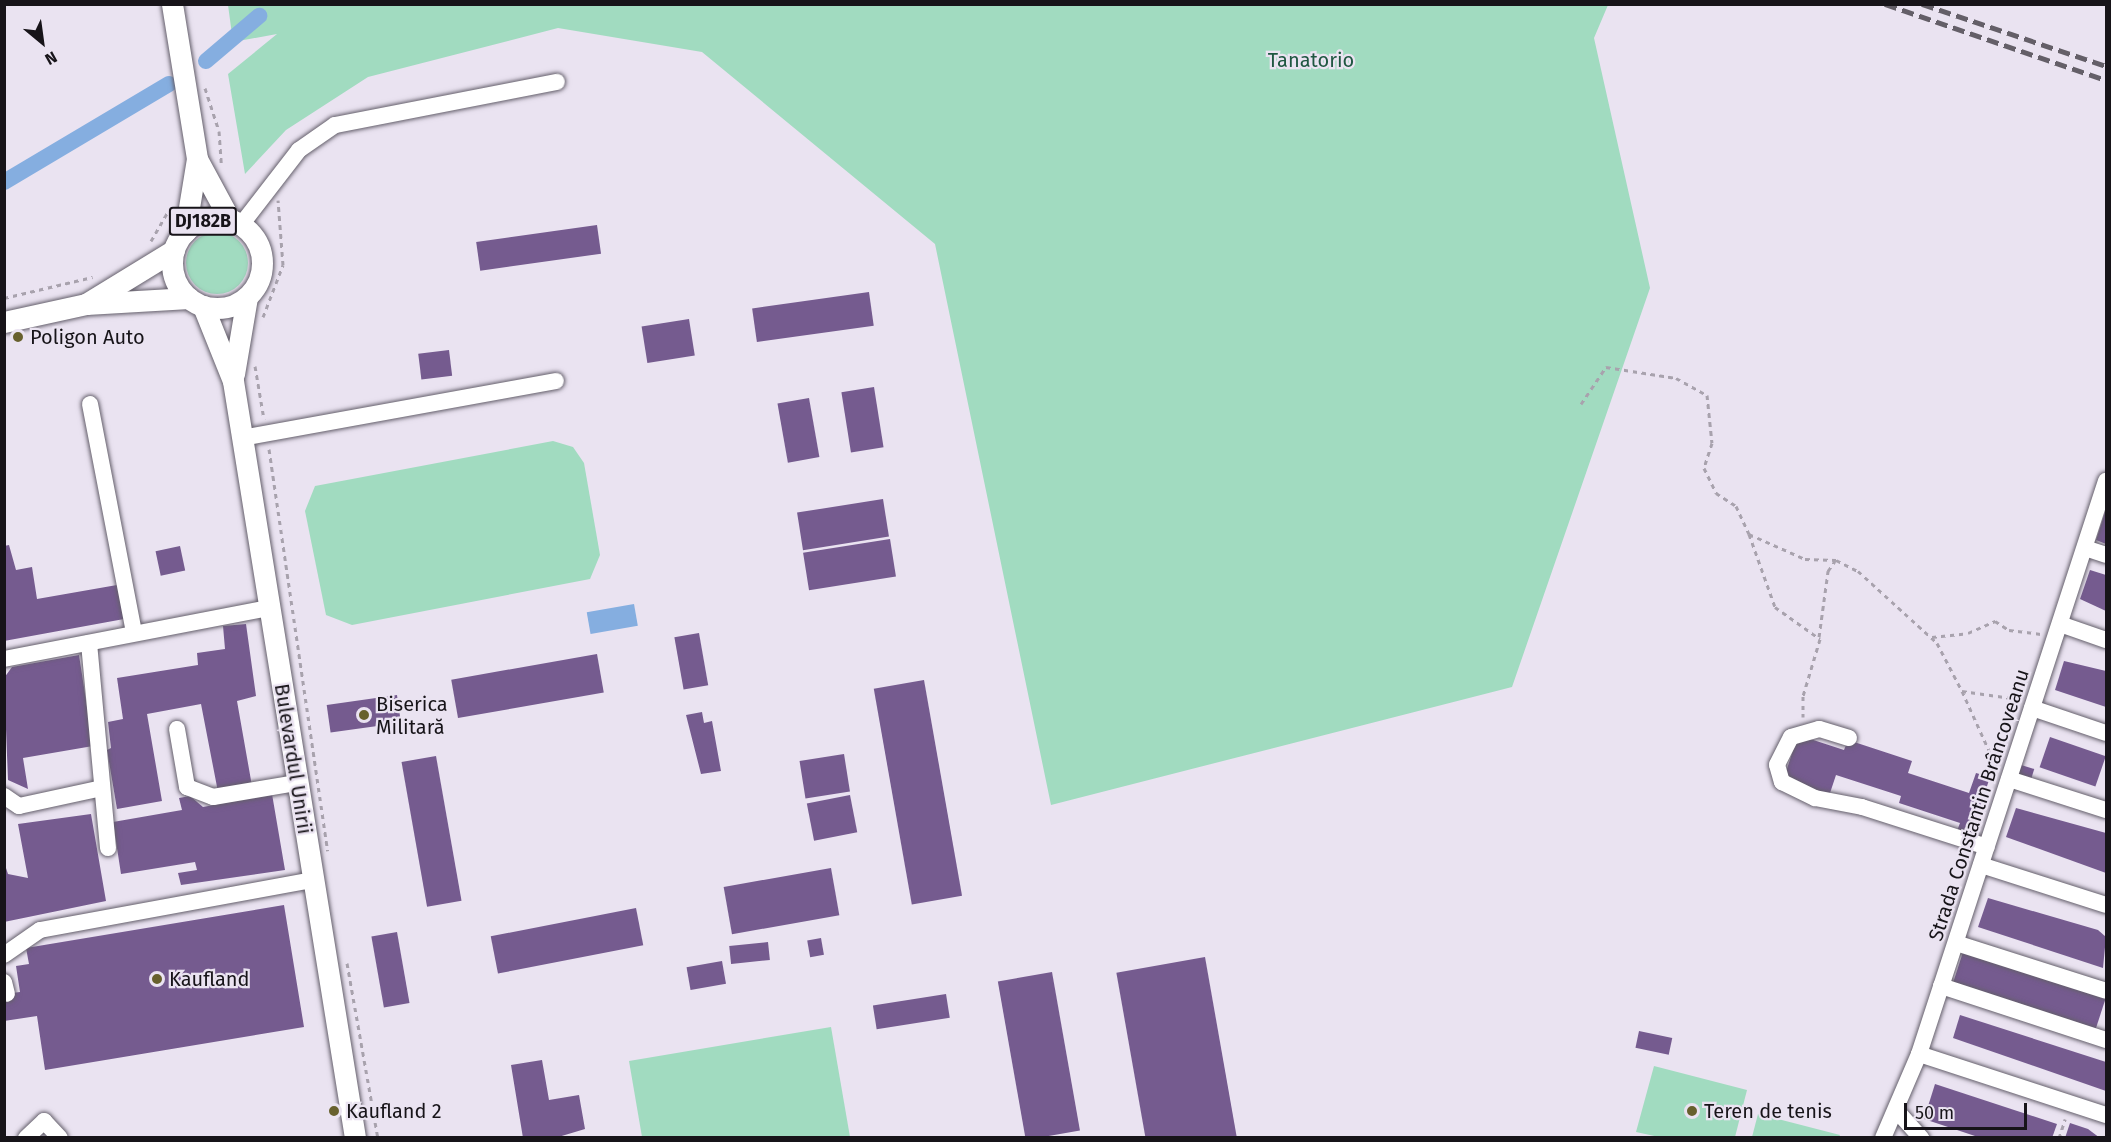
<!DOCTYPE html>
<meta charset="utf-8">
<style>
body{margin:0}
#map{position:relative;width:2111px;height:1142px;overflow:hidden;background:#eae3f1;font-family:"Fira Sans",sans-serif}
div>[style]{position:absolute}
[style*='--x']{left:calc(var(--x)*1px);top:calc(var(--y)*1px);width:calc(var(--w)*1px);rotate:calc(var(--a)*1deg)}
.green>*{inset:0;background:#a1dbc0}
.round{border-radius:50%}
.water>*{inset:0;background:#85aee0;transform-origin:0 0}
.canal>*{height:16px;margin:-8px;padding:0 8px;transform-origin:8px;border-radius:8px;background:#85aee0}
.building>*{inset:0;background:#755b8f;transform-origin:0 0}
.path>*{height:3px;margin-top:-1.5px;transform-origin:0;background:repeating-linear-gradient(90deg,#a8a2ad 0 4.5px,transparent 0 9px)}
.roads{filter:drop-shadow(0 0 2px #645f6b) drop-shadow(0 0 2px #645f6b)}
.minor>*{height:16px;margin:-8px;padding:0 8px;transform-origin:8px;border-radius:8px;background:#fff}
.major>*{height:21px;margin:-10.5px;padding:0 10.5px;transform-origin:10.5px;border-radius:10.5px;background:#fff}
.major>.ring{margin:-10.5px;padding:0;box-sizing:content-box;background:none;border:21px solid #fff;border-radius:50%}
.rail>*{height:4.5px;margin-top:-2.25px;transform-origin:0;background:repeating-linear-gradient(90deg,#645f68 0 12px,transparent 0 18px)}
.dots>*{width:16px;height:16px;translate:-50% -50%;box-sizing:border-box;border:3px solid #eae3f1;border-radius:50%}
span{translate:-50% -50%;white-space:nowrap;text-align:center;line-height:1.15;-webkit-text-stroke:4.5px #eae3f1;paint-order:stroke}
.shield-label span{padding:2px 4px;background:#eae3f1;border:2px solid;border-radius:4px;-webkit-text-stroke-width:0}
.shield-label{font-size:18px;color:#171419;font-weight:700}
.park-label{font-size:20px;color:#1f5741}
.poi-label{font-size:20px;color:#171419}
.left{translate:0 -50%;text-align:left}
.street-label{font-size:20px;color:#171419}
.frame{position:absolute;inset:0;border:6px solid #171419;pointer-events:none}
.north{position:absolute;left:12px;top:12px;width:60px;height:60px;-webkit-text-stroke:4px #eae3f1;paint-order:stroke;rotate:151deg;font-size:16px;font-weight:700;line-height:24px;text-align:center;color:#171419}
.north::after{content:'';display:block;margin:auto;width:21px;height:27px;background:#171419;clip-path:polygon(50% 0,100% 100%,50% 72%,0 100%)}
.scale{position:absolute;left:1904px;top:1103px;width:123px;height:27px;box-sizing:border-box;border:3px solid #171419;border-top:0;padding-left:8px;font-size:18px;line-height:21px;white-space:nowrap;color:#171419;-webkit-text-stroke:4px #eae3f1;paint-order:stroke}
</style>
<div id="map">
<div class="green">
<div style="clip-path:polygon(228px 5px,1608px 5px,1594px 38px,1650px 288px,1512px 687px,1051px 805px,935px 244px,702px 52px,558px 28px,368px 77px,286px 130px,245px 174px,228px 74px,277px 34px,233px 42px)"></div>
<div class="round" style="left:186px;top:232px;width:62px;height:62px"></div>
<div style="clip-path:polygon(553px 441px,573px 447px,584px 463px,600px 555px,590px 579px,352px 625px,326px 615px,305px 511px,315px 486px)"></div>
<div style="clip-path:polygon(831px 1027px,850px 1137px,642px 1137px,629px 1061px)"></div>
<div style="clip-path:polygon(1654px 1066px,1747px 1090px,1735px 1137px,1659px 1137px,1636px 1132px)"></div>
<div style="clip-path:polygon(1758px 1114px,1840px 1135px,1839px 1137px,1752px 1137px)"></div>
</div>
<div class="water">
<div style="left:634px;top:604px;width:22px;height:48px;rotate:80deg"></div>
</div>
<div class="canal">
<div style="--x:206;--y:61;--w:70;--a:-40.3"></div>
<div style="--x:4;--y:182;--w:192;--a:-30.7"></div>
</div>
<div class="building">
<div style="left:597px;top:225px;width:29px;height:122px;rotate:82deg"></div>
<div style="left:869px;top:292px;width:34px;height:118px;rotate:82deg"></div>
<div style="left:689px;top:319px;width:37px;height:48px;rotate:81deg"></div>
<div style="left:449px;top:350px;width:26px;height:31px;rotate:83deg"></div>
<div style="left:874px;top:387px;width:61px;height:33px;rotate:81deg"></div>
<div style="left:809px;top:398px;width:60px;height:32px;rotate:80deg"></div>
<div style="left:883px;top:499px;width:38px;height:87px;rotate:81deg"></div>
<div style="clip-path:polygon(2106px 509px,2106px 544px,2096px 540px)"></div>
<div style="left:890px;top:539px;width:38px;height:88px;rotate:81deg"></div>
<div style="clip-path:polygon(9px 545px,16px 570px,32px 567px,37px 599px,117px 585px,124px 619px,4px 641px,4px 546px)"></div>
<div style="left:180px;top:546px;width:25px;height:25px;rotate:78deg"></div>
<div style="clip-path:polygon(2090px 570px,2106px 575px,2106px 611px,2080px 599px)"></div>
<div style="clip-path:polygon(246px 624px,256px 696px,237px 701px,252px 786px,218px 792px,201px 704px,147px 714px,162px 801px,117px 809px,107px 750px,111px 748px,108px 722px,123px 719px,117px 678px,198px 665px,197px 653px,225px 649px,223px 626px)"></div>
<div style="left:699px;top:633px;width:53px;height:25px;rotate:80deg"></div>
<div style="left:597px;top:654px;width:39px;height:148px;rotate:80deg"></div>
<div style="clip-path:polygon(79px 655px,93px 746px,23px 758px,28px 789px,8px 780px,4px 678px,12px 667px)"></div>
<div style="clip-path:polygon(2064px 661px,2106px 671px,2106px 707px,2055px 690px)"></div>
<div style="left:924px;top:680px;width:219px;height:51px;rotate:80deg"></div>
<div style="left:397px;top:695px;width:28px;height:71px;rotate:82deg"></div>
<div style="clip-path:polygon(702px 712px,704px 723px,712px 721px,721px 771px,701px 774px,686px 715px)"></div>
<div style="clip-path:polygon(1798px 735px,1844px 750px,1848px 740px,1912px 761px,1908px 773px,1969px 793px,1976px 773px,1990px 777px,1971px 835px,1957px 831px,1960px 823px,1899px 803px,1901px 796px,1836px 775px,1829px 796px,1783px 781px)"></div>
<div style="left:2050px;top:737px;width:59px;height:32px;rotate:19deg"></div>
<div style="left:844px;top:754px;width:38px;height:45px;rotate:81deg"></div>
<div style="left:436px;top:756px;width:147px;height:35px;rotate:80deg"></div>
<div style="left:2018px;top:764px;width:17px;height:15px;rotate:17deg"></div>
<div style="clip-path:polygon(272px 794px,285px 870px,181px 885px,178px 873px,197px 870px,195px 862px,121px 874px,113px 822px,182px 810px,179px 798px,190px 796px,203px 807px)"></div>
<div style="left:850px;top:795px;width:38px;height:44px;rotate:79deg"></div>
<div style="clip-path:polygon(2016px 808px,2106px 833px,2106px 873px,2006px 837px)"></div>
<div style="clip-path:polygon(91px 814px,106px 901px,4px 922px,4px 862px,8px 874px,28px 878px,18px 824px)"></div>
<div style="left:831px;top:868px;width:48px;height:109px;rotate:80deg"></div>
<div style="clip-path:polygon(1988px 898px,2098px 930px,2106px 937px,2103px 968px,1978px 927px)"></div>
<div style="clip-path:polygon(284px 905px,304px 1027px,45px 1070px,37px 1016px,4px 1021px,4px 994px,20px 992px,16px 966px,29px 964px,26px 948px)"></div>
<div style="left:636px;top:908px;width:38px;height:148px;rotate:79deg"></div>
<div style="left:397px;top:932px;width:72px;height:26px;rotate:80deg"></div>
<div style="left:821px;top:938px;width:17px;height:14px;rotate:80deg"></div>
<div style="left:768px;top:942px;width:18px;height:39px;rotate:84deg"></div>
<div style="left:1963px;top:952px;width:150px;height:32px;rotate:18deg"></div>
<div style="left:1205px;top:957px;width:182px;height:90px;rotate:80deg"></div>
<div style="left:722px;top:961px;width:23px;height:36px;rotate:80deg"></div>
<div style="left:1052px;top:972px;width:161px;height:55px;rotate:80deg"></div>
<div style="left:946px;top:994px;width:24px;height:74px;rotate:81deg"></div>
<div style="clip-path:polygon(1960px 1015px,2106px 1062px,2106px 1091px,1953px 1038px)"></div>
<div style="left:1639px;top:1031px;width:34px;height:17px;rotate:12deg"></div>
<div style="clip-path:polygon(542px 1060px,549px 1100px,579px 1095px,585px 1129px,555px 1138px,523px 1138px,511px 1065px)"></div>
<div style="clip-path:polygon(1935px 1084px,2057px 1124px,2052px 1138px,1981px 1138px,1924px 1119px)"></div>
<div style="clip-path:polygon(2070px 1123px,2088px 1129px,2100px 1138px,2065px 1138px)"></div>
</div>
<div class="path">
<div style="--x:205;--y:88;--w:45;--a:72"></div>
<div style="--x:219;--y:131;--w:32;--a:86"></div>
<div style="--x:151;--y:241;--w:36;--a:-60"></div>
<div style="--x:4;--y:298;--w:91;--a:-13.3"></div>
<div style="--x:263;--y:317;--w:56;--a:-69"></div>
<div style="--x:283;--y:265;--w:65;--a:-94.4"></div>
<div style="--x:255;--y:366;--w:54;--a:80.4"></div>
<div style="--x:1581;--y:404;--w:45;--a:-56"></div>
<div style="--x:1606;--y:367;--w:71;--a:8.9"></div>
<div style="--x:1676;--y:378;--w:35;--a:29"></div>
<div style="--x:1707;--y:395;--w:48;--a:84.1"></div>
<div style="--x:1712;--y:443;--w:26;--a:108"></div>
<div style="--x:1704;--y:468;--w:28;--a:64"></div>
<div style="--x:1716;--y:493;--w:24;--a:33"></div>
<div style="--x:1736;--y:506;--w:31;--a:65"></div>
<div style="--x:1749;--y:534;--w:61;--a:24.1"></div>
<div style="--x:1805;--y:559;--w:31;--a:2"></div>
<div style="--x:1836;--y:560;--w:25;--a:27"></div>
<div style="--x:1858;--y:571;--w:107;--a:42.3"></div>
<div style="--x:1937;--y:643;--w:54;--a:62.5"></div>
<div style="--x:1962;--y:691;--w:57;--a:8.1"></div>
<div style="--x:269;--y:449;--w:406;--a:81.7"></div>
<div style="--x:1749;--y:534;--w:77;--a:70.4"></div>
<div style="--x:1775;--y:607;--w:55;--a:35.4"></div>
<div style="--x:1820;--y:639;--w:59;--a:106.6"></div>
<div style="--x:1803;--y:696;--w:21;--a:90"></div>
<div style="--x:1819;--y:637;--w:67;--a:-82.2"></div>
<div style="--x:1828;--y:571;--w:12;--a:-55"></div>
<div style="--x:1932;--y:637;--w:36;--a:-6"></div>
<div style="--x:1968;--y:633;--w:30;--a:-24"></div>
<div style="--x:1995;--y:621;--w:17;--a:33"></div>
<div style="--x:2009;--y:630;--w:32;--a:7"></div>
<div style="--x:1962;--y:691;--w:85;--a:65.6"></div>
<div style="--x:347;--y:963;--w:178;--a:80"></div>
<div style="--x:2059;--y:1138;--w:20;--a:-72"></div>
</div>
<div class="roads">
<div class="minor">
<div style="--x:241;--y:225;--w:95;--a:-52.3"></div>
<div style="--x:299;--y:150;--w:44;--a:-34.8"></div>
<div style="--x:335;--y:125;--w:226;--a:-11"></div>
<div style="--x:90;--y:404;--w:233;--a:79.1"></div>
<div style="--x:242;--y:438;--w:319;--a:-10.3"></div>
<div style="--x:2085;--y:548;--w:22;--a:18"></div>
<div style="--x:2060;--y:624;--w:49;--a:19.2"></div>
<div style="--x:89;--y:643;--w:206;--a:84.7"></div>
<div style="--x:4;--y:659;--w:270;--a:-10.9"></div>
<div style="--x:2032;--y:708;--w:78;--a:18.7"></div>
<div style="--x:177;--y:729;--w:59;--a:80.2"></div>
<div style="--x:187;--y:787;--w:28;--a:21"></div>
<div style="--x:213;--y:797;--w:85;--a:-9.5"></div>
<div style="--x:1849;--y:738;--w:31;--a:-163"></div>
<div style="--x:1819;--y:729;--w:29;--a:164"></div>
<div style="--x:1791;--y:737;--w:31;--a:117"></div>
<div style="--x:1777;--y:765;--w:18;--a:74"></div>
<div style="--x:1782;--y:782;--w:37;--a:26"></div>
<div style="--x:1815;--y:798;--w:48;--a:10.8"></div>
<div style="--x:1862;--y:807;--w:131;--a:17.7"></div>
<div style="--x:2009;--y:779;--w:102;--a:17.7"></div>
<div style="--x:4;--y:796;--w:18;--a:34"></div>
<div style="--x:19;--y:806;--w:85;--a:-12.2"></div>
<div style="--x:1981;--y:865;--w:131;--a:17.7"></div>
<div style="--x:1956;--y:943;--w:157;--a:17.7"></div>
<div style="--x:4;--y:955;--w:44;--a:-34.8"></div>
<div style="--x:40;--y:930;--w:277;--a:-10.4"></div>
<div style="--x:4;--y:982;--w:12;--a:76"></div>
<div style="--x:1941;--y:986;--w:174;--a:18.1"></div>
<div style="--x:1919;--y:1054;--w:197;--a:18.1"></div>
<div style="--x:1896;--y:1110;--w:38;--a:48"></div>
<div style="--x:26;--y:1138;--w:25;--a:-43"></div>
<div style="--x:44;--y:1121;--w:23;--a:47"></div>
<div style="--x:1883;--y:1138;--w:91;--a:-66.8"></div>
<div style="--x:1919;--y:1054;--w:603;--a:-71.93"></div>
</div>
<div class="major">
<div style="--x:172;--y:4;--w:157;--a:80.8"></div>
<div style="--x:197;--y:159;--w:69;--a:61.6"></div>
<div class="ring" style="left:172px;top:218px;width:69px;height:69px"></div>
<div style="--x:185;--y:232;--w:74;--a:-80.7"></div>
<div style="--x:86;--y:304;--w:103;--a:-31.5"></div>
<div style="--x:203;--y:306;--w:81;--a:68.2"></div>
<div style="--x:233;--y:381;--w:767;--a:80.84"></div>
<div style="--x:4;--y:322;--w:84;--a:-12.4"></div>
<div style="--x:86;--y:304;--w:103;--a:-3.3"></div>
<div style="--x:234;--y:374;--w:78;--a:-80.4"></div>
</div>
</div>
<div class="rail">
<div style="--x:1885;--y:4;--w:234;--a:19"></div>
<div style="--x:1922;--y:4;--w:194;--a:18.6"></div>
</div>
<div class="dots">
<div style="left:18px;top:337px;background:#67602d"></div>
<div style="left:364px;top:715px;background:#67602d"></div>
<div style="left:157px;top:979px;background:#67602d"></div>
<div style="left:334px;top:1111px;background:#67602d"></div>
<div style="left:1692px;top:1111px;background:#67602d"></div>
</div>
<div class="shield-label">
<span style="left:203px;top:221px">DJ182B</span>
</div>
<div class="park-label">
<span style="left:1311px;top:60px">Tanatorio</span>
</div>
<div class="poi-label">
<span class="left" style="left:30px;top:337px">Poligon Auto</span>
<span class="left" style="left:376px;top:716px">Biserica<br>Militară</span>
<span class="left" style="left:169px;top:979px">Kaufland</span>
<span class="left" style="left:346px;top:1111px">Kaufland 2</span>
<span class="left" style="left:1704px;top:1111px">Teren de tenis</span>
</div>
<div class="street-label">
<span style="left:293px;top:759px;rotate:81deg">Bulevardul Unirii</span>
<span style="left:1979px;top:805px;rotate:-72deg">Strada Constantin Brâncoveanu</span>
</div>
<div class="frame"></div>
<div class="north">N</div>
<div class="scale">50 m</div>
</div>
